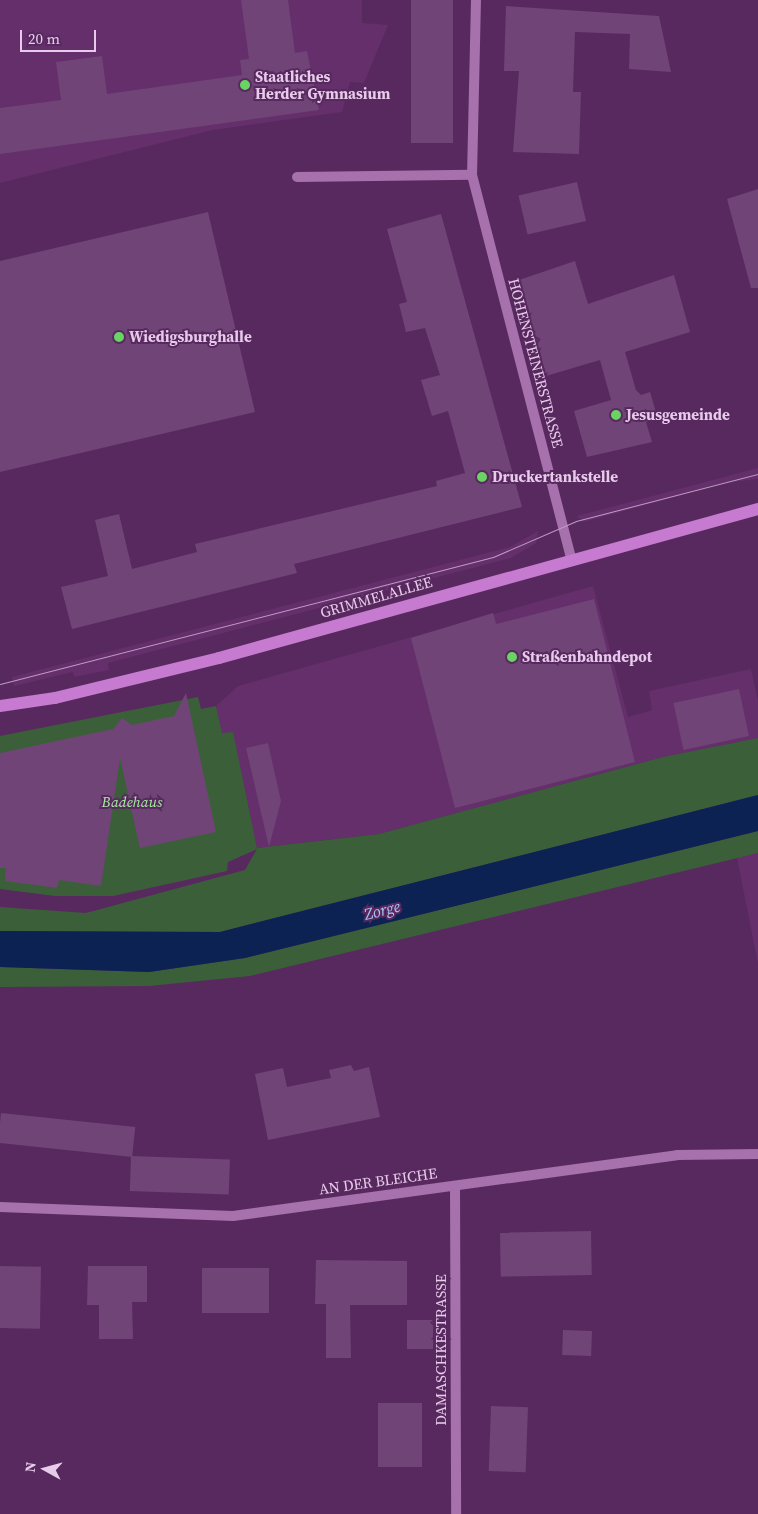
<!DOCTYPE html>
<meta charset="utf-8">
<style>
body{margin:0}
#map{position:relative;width:758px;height:1514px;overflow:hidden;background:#58295f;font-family:"Source Serif 4",serif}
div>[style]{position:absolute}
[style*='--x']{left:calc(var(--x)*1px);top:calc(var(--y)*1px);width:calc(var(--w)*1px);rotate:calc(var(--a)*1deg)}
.built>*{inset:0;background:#642f6b}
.green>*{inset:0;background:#3b6039}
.water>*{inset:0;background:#0b2253}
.building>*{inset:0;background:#704476;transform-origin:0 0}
.minor>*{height:10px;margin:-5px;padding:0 5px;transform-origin:5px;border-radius:5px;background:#a671ac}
.primary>*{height:12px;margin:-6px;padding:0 6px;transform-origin:6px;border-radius:6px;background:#c67ad0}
.tram>*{height:1px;margin:-0.5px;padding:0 0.5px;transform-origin:0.5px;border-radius:0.5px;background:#be9cc2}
.dots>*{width:14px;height:14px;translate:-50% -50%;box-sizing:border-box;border:2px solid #58295f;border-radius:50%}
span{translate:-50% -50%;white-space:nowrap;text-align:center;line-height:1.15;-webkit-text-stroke:4px #58295f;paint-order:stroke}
.poi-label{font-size:15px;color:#e7cbea;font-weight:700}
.left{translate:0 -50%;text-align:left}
.street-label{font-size:15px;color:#e7cbea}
.park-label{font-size:15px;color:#a4ea9f;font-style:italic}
.water-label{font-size:16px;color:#acc5f6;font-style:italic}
.north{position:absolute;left:20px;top:1444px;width:50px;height:50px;-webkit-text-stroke:4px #58295f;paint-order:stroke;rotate:277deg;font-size:14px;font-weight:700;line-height:20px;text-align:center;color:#e7cbea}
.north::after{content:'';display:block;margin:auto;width:18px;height:22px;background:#e7cbea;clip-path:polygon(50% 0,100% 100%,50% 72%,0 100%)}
.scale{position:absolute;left:20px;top:30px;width:76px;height:22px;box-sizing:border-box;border:2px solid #e7cbea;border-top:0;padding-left:6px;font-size:15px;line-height:18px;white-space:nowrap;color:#e7cbea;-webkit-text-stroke:4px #58295f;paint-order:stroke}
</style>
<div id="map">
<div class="built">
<div style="clip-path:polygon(0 0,362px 0,362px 23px,388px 25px,364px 83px,350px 82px,342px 112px,213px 130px,0 183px)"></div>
<div style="clip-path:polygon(758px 468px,758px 479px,724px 483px,584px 522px,577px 516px)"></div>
<div style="clip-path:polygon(538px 531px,536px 543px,511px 558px,108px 663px,109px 670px,74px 677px,73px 672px,14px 686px,12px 677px,510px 547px)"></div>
<div style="clip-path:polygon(593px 586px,628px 717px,652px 710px,649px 691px,751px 669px,758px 701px,758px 738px,663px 757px,379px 834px,257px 848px,232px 732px,222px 734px,216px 706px,238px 686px)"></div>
<div style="clip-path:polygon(758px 853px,758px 964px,737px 858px)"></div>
</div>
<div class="green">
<div style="clip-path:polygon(198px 697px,201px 709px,216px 706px,222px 733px,233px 732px,257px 848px,379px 834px,663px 757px,758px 738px,758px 795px,220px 932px,0 931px,0 907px,86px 913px,245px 870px,257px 849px,228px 862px,227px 871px,113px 896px,55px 896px,0 889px,0 736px)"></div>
<div style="clip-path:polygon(758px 831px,758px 853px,250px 976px,149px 986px,0 987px,0 967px,149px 972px,245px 958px)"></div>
</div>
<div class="water">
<div style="clip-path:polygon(758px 795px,758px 831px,245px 958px,149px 972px,0 967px,0 931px,220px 932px)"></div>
</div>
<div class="building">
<div style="clip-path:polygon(241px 0,288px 0,295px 53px,307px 51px,319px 110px,0 154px,0 108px,61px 100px,56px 62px,102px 56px,107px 94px,242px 75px,240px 60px,249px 59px)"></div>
<div style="left:411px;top:0;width:42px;height:143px"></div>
<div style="clip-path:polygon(506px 6px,659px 16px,671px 72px,629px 69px,630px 34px,575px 32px,573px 92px,581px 92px,579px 154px,513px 152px,519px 71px,504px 71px)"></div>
<div style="left:577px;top:182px;width:40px;height:60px;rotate:77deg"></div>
<div style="clip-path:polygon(758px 189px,758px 288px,751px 288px,727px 199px)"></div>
<div style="clip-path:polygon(208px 212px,255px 412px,0 472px,0 261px)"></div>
<div style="clip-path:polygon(441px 214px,522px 507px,294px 564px,297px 573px,72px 629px,61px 587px,108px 576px,95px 520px,119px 514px,132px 569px,197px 552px,195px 544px,437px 486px,436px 481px,465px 473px,448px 411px,432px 416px,421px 380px,440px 375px,425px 328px,406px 332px,399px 304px,407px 302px,387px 229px)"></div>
<div style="clip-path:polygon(575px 261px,588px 304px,674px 275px,690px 332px,625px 352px,636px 390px,641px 395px,650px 392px,658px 419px,646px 422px,652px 442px,587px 457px,574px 411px,611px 400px,600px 360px,546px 376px,519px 280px)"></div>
<div style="clip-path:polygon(594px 599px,635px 762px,455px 808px,411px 638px,493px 613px,496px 624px)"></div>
<div style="left:739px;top:689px;width:48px;height:67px;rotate:78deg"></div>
<div style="clip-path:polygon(186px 693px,216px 832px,140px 848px,120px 758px,101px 886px,59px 880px,57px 888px,5px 881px,6px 868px,0 868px,0 753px,113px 729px,122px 718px,132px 725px,174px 716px)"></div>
<div style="clip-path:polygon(268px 743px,281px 801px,269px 847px,246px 748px)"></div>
<div style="clip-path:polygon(351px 1065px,354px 1071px,369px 1067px,380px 1117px,268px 1140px,255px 1074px,283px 1068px,287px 1087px,331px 1078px,329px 1070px)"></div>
<div style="left:1px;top:1113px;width:135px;height:30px;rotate:6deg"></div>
<div style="left:131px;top:1156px;width:99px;height:35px;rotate:2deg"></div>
<div style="left:591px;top:1231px;width:44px;height:91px;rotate:89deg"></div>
<div style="clip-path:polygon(316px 1260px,407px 1261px,407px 1305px,350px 1305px,351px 1358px,326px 1358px,326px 1304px,315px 1304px)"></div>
<div style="left:0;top:1266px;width:41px;height:62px;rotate:1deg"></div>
<div style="clip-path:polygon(88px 1266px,147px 1266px,147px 1302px,132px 1302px,133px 1339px,99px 1339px,99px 1305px,87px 1305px)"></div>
<div style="left:202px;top:1268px;width:67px;height:45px"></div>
<div style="left:407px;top:1320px;width:26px;height:29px"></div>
<div style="left:563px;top:1330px;width:29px;height:25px;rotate:2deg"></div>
<div style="left:378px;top:1403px;width:44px;height:64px"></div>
<div style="left:491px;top:1406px;width:37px;height:65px;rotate:2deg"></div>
</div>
<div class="minor">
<div style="--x:476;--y:0;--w:175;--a:91.3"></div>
<div style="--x:472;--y:175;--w:397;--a:75.5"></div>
<div style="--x:297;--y:177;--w:175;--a:-0.7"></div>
<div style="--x:455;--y:1186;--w:328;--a:89.8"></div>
<div style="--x:0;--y:1207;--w:233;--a:2.2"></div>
<div style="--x:233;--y:1216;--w:448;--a:-7.8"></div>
<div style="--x:677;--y:1155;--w:81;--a:-0.7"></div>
</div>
<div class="primary">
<div style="--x:0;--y:706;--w:56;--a:-8.3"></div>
<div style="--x:55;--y:698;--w:169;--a:-13.7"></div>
<div style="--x:219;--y:658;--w:559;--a:-15.45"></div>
</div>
<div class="tram">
<div style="--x:0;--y:684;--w:509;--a:-14.45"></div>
<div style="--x:493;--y:557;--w:90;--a:-23.4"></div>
<div style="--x:576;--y:521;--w:188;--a:-14.5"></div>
</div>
<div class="dots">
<div style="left:245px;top:85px;background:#69d464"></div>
<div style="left:119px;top:337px;background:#69d464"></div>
<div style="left:616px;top:415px;background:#69d464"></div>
<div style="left:482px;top:477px;background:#69d464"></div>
<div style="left:512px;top:657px;background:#69d464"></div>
</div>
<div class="poi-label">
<span class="left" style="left:255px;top:85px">Staatliches<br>Herder Gymnasium</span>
<span class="left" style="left:129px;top:337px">Wiedigsburghalle</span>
<span class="left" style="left:626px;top:415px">Jesusgemeinde</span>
<span class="left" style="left:492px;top:477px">Druckertankstelle</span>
<span class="left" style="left:522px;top:657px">Straßenbahndepot</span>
</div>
<div class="street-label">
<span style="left:536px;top:363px;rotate:75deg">HOHENSTEINERSTRASSE</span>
<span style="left:376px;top:597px;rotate:-16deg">GRIMMELALLEE</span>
<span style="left:378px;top:1181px;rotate:-8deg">AN DER BLEICHE</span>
<span style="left:441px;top:1350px;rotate:-90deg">DAMASCHKESTRASSE</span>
</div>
<div class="park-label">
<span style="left:132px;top:802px">Badehaus</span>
</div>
<div class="water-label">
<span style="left:382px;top:910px;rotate:-14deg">Zorge</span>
</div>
<div class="north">N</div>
<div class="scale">20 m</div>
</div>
